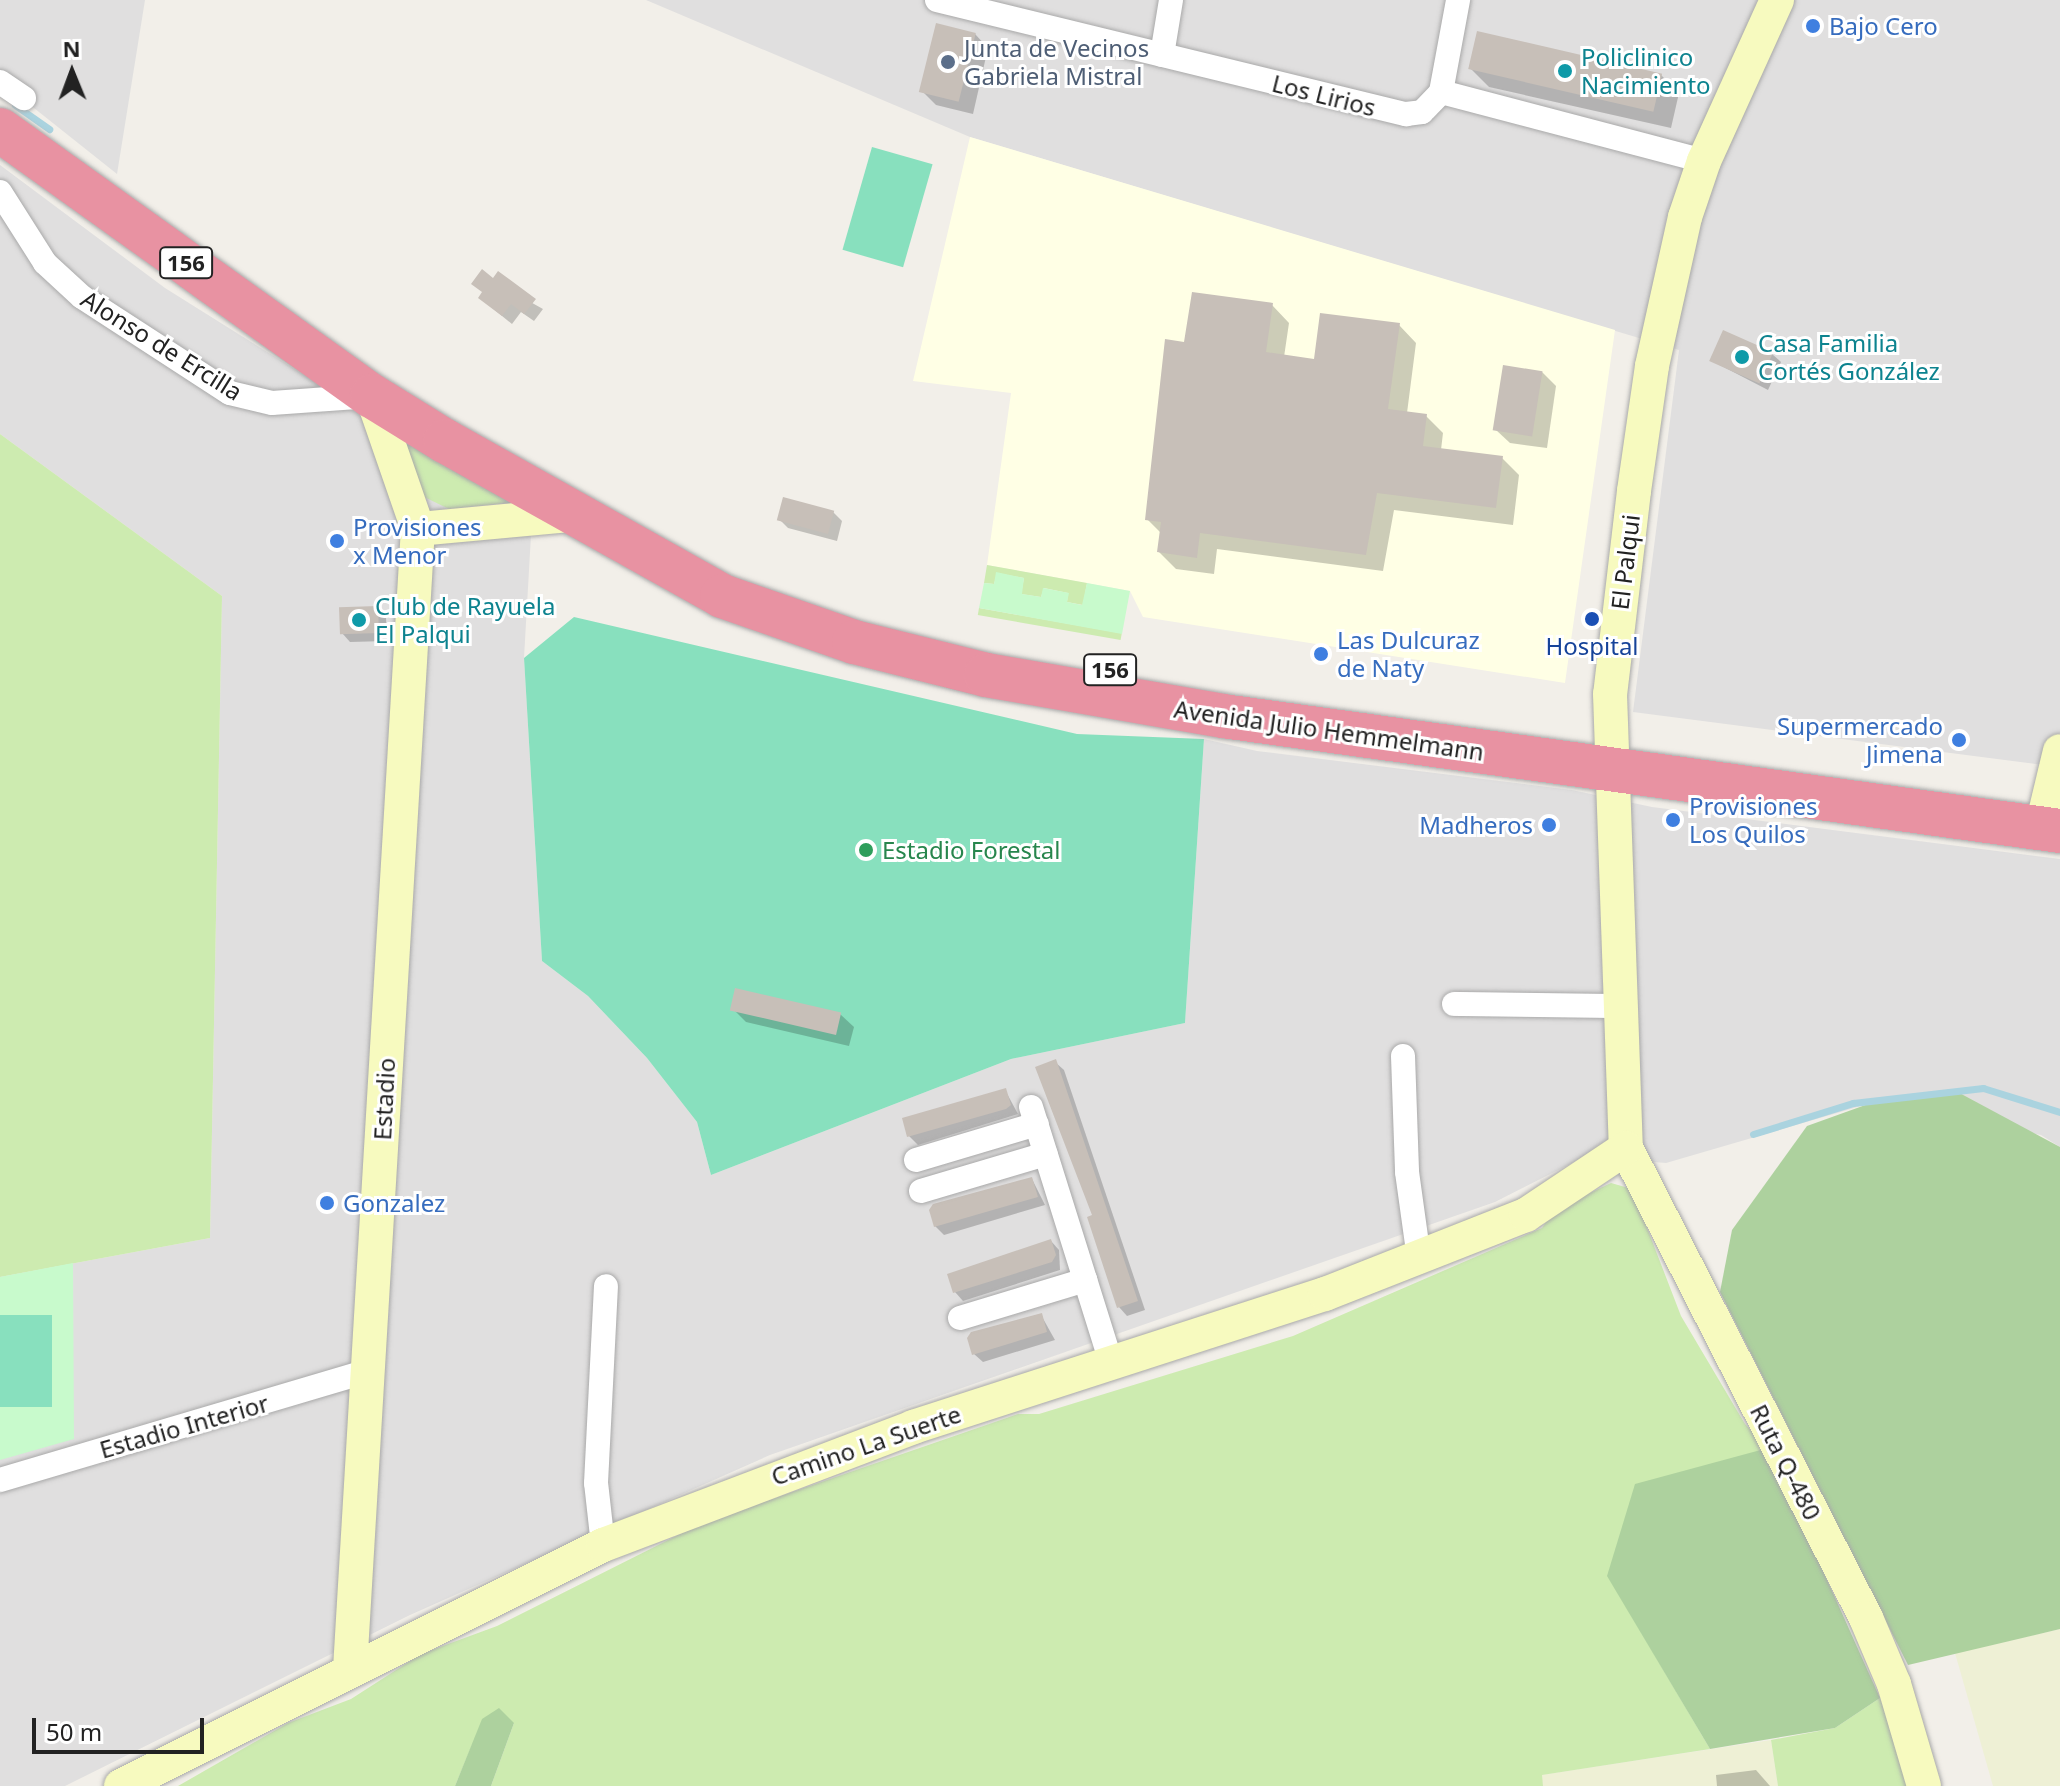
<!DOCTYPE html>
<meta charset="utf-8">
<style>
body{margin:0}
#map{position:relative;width:2060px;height:1786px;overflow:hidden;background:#f2efe9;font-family:"Noto Sans",sans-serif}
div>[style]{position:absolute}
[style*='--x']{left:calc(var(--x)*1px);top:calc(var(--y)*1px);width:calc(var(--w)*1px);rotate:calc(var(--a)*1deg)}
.residential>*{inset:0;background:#e0dfdf}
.education>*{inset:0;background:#ffffe5}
.farmland>*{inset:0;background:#eef0d5}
.grass>*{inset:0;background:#cdebb0;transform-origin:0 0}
.forest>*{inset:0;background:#add19e}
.park>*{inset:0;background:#c8facc}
.pitch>*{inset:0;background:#88e0be;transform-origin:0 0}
.shadow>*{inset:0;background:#0003}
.stream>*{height:7px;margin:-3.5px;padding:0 3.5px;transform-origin:3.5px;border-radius:3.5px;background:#aad3df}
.building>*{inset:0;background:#c7bfb8;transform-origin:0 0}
.roads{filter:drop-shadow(0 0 2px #a9a9a9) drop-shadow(0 0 2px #a9a9a9)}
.street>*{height:24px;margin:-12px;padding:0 12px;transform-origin:12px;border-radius:12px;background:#fff}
.secondary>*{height:34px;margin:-17px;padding:0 17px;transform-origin:17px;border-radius:17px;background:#f7fabf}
.highway>*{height:44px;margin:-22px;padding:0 22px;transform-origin:22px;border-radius:22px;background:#e892a2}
.dots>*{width:22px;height:22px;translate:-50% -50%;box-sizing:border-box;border:4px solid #fff;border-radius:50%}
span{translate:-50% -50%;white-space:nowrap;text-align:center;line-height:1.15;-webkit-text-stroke:6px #fff;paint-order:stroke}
.shield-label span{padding:2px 6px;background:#fff;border:2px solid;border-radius:6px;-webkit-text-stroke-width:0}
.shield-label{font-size:22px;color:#222;font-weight:700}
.shop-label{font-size:24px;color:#366cbe}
.left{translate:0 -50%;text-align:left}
.right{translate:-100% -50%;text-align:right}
.service-label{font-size:24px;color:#4e5e75}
.culture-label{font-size:24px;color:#0d838f}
.street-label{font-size:24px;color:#222}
.transit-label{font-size:24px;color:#164399}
.leisure-label{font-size:24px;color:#27864d}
.north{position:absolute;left:32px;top:32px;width:80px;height:80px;-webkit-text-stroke:6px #fff;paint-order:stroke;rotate:359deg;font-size:22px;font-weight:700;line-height:32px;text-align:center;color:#222}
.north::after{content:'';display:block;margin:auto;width:28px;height:36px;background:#222;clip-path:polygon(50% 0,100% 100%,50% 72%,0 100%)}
.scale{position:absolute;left:32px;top:1718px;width:172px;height:36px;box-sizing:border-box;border:4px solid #222;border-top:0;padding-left:10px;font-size:24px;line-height:28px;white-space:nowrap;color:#222;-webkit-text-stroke:6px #fff;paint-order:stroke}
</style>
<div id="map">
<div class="residential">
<div style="clip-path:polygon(0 0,145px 0,117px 174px,0 81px)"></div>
<div style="clip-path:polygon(646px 0,2060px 0,2060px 767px,1633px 712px,1679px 350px,970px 137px)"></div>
<div style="clip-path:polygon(0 165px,165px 288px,390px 429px,533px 500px,524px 658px,542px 961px,588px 996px,647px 1058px,697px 1122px,711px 1175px,1011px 1059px,1185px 1023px,1204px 739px,1257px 751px,1572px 790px,1652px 807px,2060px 859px,2060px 1147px,2041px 1135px,1871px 1103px,1666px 1163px,1586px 1156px,1495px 1202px,770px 1455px,410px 1615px,65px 1786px,0 1786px,0 1277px,210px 1238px,222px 596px,0 434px)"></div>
</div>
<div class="education">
<div style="clip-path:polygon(970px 137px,1615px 330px,1565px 683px,1143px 617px,1130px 591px,987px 565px,1011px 393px,913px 381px)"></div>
</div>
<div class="farmland">
<div style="clip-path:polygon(2060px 1629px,2060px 1786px,1993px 1786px,1955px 1653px)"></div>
<div style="clip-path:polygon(1771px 1740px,1778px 1786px,1543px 1786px,1541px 1775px)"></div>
</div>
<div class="grass">
<div style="clip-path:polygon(390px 429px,533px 500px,449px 509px,416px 493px)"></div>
<div style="clip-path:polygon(0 434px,222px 596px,210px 1238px,0 1277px)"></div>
<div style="clip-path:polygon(987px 565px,1087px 583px,1083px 605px,1067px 602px,1068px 593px,1044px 588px,1041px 597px,1021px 594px,1024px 578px,997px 573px,994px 584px,984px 583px)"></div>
<div style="left:979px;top:608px;width:145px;height:7px;rotate:10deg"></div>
<div style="clip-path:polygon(1611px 1183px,1632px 1189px,1681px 1316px,1745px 1424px,1768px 1448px,1608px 1576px,1710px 1749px,1542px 1775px,1543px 1786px,491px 1786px,514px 1723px,472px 1745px,455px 1786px,178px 1786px,288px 1723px,351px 1699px,421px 1654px,497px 1626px,700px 1524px,1018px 1414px,1039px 1414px,1293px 1336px,1542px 1228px,1554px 1210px)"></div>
<div style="clip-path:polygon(1880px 1698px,1909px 1786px,1778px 1786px,1771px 1740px,1835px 1728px)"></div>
</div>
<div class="forest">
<div style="clip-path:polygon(1952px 1089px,2060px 1147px,2060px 1629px,1908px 1665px,1720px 1292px,1732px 1230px,1807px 1126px,1871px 1103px)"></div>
<div style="clip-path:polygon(1768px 1448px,1880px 1698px,1835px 1728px,1710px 1749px,1607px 1576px,1635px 1484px)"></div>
<div style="clip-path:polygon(499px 1708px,514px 1723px,491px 1786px,455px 1786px,482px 1719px)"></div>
</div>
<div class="park">
<div style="clip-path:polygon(996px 572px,1024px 578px,1022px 594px,1041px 597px,1043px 588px,1069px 593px,1067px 602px,1082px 605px,1087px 583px,1130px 591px,1122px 634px,979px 608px,984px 583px,994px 584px)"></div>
<div style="clip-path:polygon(73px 1263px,74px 1439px,0 1460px,0 1277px)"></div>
</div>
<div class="pitch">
<div style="left:872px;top:147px;width:63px;height:107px;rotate:16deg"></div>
<div style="clip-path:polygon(574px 617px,1077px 734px,1204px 739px,1185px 1023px,1011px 1059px,711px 1175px,697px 1122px,647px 1058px,588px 996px,542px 961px,524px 658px)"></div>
<div style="left:52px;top:1315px;width:92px;height:52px;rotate:90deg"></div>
</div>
<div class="shadow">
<div style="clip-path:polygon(975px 34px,988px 48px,973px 114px,936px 105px,922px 91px)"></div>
<div style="clip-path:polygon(1470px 68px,1661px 75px,1679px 93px,1671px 128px,1489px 87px)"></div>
<div style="clip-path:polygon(493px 281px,543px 309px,534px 321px,521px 312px,512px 324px,480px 298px)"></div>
<div style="clip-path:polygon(1272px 305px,1289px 323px,1284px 357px,1315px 361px,1399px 325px,1416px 343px,1407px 413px,1426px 416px,1443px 433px,1441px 450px,1502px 458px,1519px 475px,1513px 525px,1394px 510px,1383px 571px,1217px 549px,1214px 574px,1176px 569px,1159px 552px,1161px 533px,1147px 519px,1186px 344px)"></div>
<div style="clip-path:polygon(1772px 354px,1781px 362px,1768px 390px,1714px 362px)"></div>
<div style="clip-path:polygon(1542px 372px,1556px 386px,1547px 448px,1510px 443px,1496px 430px)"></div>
<div style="clip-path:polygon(833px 512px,842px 521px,837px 541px,788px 528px,779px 519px)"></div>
<div style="clip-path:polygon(377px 608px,386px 617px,387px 641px,350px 642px,342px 633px)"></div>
<div style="clip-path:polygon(733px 1009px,840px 1014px,854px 1027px,849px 1046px,746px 1022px)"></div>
<div style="clip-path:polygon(1055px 1062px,1064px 1070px,1145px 1310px,1127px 1316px,1119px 1307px)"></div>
<div style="clip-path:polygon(1005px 1090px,1018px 1114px,918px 1145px,909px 1136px)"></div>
<div style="clip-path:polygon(1032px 1179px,1045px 1205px,944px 1235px,935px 1226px)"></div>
<div style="clip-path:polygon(1051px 1241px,1059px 1250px,1060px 1270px,963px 1301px,955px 1292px)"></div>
<div style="clip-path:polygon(1041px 1315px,1055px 1340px,983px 1362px,974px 1354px)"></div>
<div style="clip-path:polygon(1756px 1770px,1770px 1786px,1717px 1786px,1716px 1775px)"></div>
</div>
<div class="stream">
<div style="--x:15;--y:105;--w:42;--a:35.2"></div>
<div style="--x:1753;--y:1134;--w:105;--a:-17.2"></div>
<div style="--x:1853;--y:1103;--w:131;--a:-6.6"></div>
<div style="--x:1983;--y:1088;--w:81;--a:17.3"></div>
</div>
<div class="building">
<div style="left:936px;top:23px;width:41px;height:71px;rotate:14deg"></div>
<div style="left:1477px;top:31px;width:190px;height:39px;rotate:13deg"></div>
<div style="clip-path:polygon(482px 269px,493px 278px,498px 271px,536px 299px,524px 314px,511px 304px,502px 316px,478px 298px,482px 292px,471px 284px)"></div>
<div style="clip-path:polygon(1192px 292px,1273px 303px,1266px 352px,1314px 359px,1320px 313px,1400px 323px,1388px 409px,1427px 414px,1423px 446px,1503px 456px,1496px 508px,1377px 493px,1366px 555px,1200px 533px,1197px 558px,1157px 552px,1161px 522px,1145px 520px,1165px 339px,1184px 342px)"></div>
<div style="left:1723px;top:330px;width:55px;height:34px;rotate:24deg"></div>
<div style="left:1503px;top:365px;width:40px;height:66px;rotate:9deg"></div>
<div style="left:783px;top:497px;width:53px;height:24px;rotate:15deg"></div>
<div style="left:378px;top:606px;width:27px;height:39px;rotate:88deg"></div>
<div style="left:735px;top:988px;width:109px;height:23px;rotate:13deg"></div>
<div style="clip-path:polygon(1056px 1059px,1138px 1301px,1117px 1308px,1087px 1217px,1092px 1215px,1035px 1067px)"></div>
<div style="clip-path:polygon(1006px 1088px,1011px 1105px,1006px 1109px,907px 1137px,902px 1118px)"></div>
<div style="clip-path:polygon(1032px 1177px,1038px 1197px,934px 1227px,929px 1210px,933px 1204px)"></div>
<div style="clip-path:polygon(1051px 1239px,1056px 1255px,1052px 1262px,953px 1293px,947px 1274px)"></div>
<div style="clip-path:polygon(1042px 1313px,1047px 1332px,972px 1355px,967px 1338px,971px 1332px)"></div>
</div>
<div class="roads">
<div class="street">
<div style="--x:937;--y:0;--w:483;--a:13.7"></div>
<div style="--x:1406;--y:114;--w:16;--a:-7"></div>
<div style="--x:1422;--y:112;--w:28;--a:-46"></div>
<div style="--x:1441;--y:92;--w:94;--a:-79.5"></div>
<div style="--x:1162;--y:55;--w:56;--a:-80.7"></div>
<div style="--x:0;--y:82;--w:29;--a:34"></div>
<div style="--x:1441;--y:92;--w:272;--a:14.7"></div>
<div style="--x:0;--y:192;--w:84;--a:57.6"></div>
<div style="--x:45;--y:263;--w:50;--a:42.6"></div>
<div style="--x:82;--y:297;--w:176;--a:33"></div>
<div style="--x:230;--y:393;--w:43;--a:13.4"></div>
<div style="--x:272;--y:403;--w:99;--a:-4"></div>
<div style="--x:1454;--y:1004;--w:166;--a:0.7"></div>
<div style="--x:1403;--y:1056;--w:116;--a:88"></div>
<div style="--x:1407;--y:1172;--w:87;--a:82.1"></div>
<div style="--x:1031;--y:1107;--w:271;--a:72.6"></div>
<div style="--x:916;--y:1160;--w:126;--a:-16.6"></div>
<div style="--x:921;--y:1191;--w:130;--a:-16.5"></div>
<div style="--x:960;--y:1318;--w:131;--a:-16.9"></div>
<div style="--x:0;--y:1480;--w:384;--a:-16.5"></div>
<div style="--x:603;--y:1545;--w:62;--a:-96.4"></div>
<div style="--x:596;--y:1483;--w:197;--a:-87.1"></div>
</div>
<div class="secondary">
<div style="--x:1777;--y:0;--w:177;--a:114.4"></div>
<div style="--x:1704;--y:161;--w:59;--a:108.7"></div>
<div style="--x:1685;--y:217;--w:153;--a:102.5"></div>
<div style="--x:1652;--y:366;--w:126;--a:98.2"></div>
<div style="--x:1634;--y:491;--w:204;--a:96.7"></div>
<div style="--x:1610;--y:694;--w:454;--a:88"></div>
<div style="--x:1626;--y:1148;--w:528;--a:62.95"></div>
<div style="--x:1866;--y:1618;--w:72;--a:67"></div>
<div style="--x:1894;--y:1684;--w:106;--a:73.6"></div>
<div style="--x:418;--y:529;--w:162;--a:-5.3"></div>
<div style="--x:2041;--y:830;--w:81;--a:-76.5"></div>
<div style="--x:350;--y:1669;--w:1142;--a:-86.59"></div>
<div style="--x:418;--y:529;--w:141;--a:-109.1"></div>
<div style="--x:121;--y:1786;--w:539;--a:-26.57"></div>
<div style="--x:603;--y:1545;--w:332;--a:-20.8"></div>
<div style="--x:913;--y:1427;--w:433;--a:-17.9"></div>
<div style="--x:1325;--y:1294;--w:216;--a:-21.5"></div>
<div style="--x:1526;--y:1215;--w:120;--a:-33.8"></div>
</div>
<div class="highway">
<div style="--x:0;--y:130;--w:457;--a:35.6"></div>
<div style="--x:372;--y:396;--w:86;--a:31.7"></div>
<div style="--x:445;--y:441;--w:317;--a:29.2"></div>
<div style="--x:722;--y:596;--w:140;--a:19.2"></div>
<div style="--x:854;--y:642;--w:136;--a:14"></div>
<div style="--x:986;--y:675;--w:241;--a:9.8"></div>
<div style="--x:1223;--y:716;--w:845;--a:7.82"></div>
</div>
</div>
<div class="dots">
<div style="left:1813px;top:26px;background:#3f7fe0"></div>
<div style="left:948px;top:62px;background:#5c6f8a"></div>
<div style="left:1565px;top:71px;background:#0f9aa8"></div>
<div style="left:1742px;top:357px;background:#0f9aa8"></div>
<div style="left:337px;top:541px;background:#3f7fe0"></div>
<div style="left:1592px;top:619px;background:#1a4fb4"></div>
<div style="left:359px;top:620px;background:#0f9aa8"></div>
<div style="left:1321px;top:654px;background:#3f7fe0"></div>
<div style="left:1959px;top:740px;background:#3f7fe0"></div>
<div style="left:1673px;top:820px;background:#3f7fe0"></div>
<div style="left:1549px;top:825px;background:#3f7fe0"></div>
<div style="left:866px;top:850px;background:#2e9e5b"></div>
<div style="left:327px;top:1203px;background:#3f7fe0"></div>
</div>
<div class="shield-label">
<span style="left:186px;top:263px">156</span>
<span style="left:1110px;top:670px">156</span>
</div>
<div class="shop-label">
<span class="left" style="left:1829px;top:26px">Bajo Cero</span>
<span class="left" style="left:353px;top:541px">Provisiones<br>x Menor</span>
<span class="left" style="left:1337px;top:654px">Las Dulcuraz<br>de Naty</span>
<span class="right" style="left:1943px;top:740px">Supermercado<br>Jimena</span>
<span class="left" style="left:1689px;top:820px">Provisiones<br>Los Quilos</span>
<span class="right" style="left:1533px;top:825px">Madheros</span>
<span class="left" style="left:343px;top:1203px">Gonzalez</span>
</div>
<div class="service-label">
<span class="left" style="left:964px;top:62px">Junta de Vecinos<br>Gabriela Mistral</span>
</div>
<div class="culture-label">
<span class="left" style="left:1581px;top:71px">Policlinico<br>Nacimiento</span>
<span class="left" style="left:1758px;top:357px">Casa Familia<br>Cortés González</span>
<span class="left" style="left:375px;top:620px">Club de Rayuela<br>El Palqui</span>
</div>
<div class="street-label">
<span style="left:1324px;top:95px;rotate:14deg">Los Lirios</span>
<span style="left:162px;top:345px;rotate:32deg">Alonso de Ercilla</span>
<span style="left:1625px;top:562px;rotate:-83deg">El Palqui</span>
<span style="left:1329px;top:730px;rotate:8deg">Avenida Julio Hemmelmann</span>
<span style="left:384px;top:1099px;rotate:-87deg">Estadio</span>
<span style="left:184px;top:1426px;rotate:-16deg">Estadio Interior</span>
<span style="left:866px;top:1445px;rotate:-19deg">Camino La Suerte</span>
<span style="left:1786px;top:1462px;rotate:63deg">Ruta Q-480</span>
</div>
<div class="transit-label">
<span style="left:1592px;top:646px">Hospital</span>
</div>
<div class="leisure-label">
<span class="left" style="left:882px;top:850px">Estadio Forestal</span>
</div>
<div class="north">N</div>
<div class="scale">50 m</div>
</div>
